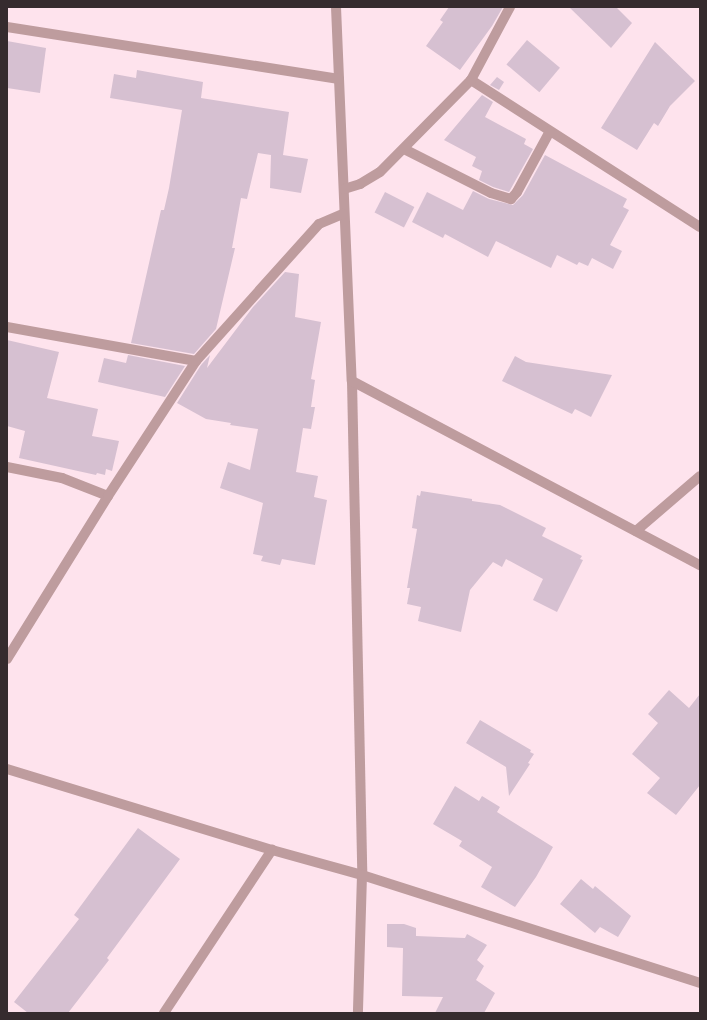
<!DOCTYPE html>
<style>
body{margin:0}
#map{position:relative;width:707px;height:1020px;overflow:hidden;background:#fee3ed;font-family:"Open Sans",sans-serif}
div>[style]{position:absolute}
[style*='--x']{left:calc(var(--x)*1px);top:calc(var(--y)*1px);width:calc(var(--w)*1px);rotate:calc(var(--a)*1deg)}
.building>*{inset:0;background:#d6c0d1;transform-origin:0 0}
.minor>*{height:10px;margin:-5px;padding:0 5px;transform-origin:5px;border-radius:5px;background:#be9c9e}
span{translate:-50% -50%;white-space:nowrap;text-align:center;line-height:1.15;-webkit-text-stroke:3px #fee3ed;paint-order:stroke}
.frame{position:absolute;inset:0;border:8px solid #352b2e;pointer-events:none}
</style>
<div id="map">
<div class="building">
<div style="clip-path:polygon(449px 7px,503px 7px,492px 26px,460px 70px,426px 46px,443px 22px,440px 20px)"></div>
<div style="clip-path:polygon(569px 7px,616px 7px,632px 23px,611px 48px)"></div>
<div style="left:527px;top:40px;width:43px;height:32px;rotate:40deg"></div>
<div style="clip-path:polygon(7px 41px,46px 48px,40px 93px,7px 88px)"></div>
<div style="clip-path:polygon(655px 42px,695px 81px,670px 106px,658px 126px,654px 123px,637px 150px,601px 128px)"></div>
<div style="clip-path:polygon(137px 70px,203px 82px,201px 98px,289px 112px,283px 155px,308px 159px,301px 193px,270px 188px,271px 155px,258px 153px,247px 199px,241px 198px,232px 248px,235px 248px,216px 329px,194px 354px,131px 343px,161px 210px,164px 210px,169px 188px,182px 110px,110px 98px,114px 74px,136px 78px)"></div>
<div style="clip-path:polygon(497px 77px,504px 82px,499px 90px,490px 85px)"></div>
<div style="clip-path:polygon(482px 95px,493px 102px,485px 117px,526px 139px,524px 144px,533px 149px,509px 192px,493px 187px,479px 180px,482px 171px,472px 166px,476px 157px,444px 140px)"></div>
<div style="clip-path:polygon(545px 155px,627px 199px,623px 207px,629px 210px,610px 245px,622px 251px,613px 269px,592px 258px,588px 266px,579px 262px,577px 265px,557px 255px,551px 268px,496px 241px,488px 257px,445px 234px,443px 238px,412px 222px,427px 192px,463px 210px,473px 191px,489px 199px,513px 205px,523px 195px)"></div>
<div style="left:385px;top:192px;width:33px;height:23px;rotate:27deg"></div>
<div style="clip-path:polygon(285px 272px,299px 274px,295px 317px,321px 322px,311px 379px,315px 380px,311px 407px,315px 407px,311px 429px,303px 428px,296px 472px,318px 476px,314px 497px,327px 500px,315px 565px,282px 559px,280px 565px,261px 561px,263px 556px,253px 554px,263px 503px,220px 488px,228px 462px,250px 470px,258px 429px,230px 425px,231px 423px,206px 419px,177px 403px,201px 365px,210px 355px,207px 368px,253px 307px)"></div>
<div style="clip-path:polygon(7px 340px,59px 352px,47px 398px,98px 409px,92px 436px,119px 441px,112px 471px,106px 469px,105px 475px,97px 473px,96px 475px,19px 458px,25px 431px,7px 426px)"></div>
<div style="clip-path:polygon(128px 355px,185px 366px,165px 397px,98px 382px,104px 358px,126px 363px)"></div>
<div style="clip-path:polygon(515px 356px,526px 362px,612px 375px,591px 417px,575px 409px,572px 414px,502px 381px)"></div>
<div style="clip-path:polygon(421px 491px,472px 499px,472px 501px,500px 505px,546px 528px,542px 536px,582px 556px,580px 559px,583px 560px,557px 612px,533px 600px,543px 579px,506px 559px,502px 567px,493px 562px,470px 590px,461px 632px,418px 621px,421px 607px,407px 604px,410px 588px,407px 588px,417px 529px,412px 528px,417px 495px,420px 496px)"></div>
<div style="clip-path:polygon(669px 690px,689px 708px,700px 694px,700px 785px,676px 815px,647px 793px,660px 778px,632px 754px,658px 723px,648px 714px)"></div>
<div style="clip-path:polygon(480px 720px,531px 750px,530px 752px,534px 754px,528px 763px,530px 764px,509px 796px,506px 767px,466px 743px)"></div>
<div style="clip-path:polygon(455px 786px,479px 801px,482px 796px,500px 807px,497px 812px,553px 847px,536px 877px,515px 907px,481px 887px,492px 867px,459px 846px,462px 841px,433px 824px)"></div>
<div style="clip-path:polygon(138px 828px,180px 859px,107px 958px,109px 960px,68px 1013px,28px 1013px,14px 1002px,79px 919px,74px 915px)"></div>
<div style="clip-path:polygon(581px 879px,593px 889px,595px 886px,631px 916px,618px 937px,600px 927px,595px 933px,560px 904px)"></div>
<div style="clip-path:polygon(387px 924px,404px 924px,416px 928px,416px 936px,465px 938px,467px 934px,487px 945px,477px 960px,484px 966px,476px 980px,495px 993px,484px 1013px,435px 1013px,443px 997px,402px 996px,403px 948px,387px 947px)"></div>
</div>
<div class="minor">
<div style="--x:336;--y:7;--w:374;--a:87.6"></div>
<div style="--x:352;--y:381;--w:494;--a:88.8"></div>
<div style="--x:362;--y:875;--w:138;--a:91.7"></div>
<div style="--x:7;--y:27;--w:336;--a:8.9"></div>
<div style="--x:471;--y:80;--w:272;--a:32.7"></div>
<div style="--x:404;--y:149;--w:97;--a:26.8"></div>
<div style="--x:491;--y:193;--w:21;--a:17"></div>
<div style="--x:511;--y:199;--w:9;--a:-49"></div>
<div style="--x:517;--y:192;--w:69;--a:-61.6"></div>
<div style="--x:344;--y:189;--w:17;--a:-17"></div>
<div style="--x:360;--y:184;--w:23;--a:-31"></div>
<div style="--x:380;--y:172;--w:129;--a:-45.3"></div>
<div style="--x:471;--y:80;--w:83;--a:-61.9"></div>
<div style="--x:7;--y:327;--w:192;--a:10.2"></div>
<div style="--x:352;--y:381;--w:394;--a:27.9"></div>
<div style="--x:7;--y:467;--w:56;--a:11.3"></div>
<div style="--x:62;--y:478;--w:49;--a:21.4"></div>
<div style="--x:636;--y:531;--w:84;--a:-40.7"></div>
<div style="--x:7;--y:659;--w:192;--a:-58.2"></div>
<div style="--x:108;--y:496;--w:161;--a:-56.9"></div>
<div style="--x:196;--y:361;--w:184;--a:-48.1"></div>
<div style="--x:319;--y:224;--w:26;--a:-23"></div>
<div style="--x:7;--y:769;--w:277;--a:17"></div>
<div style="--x:272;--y:850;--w:93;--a:15.5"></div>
<div style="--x:362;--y:875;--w:355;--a:17.7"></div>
<div style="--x:164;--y:1013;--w:196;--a:-56.5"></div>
</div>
<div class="frame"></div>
</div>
